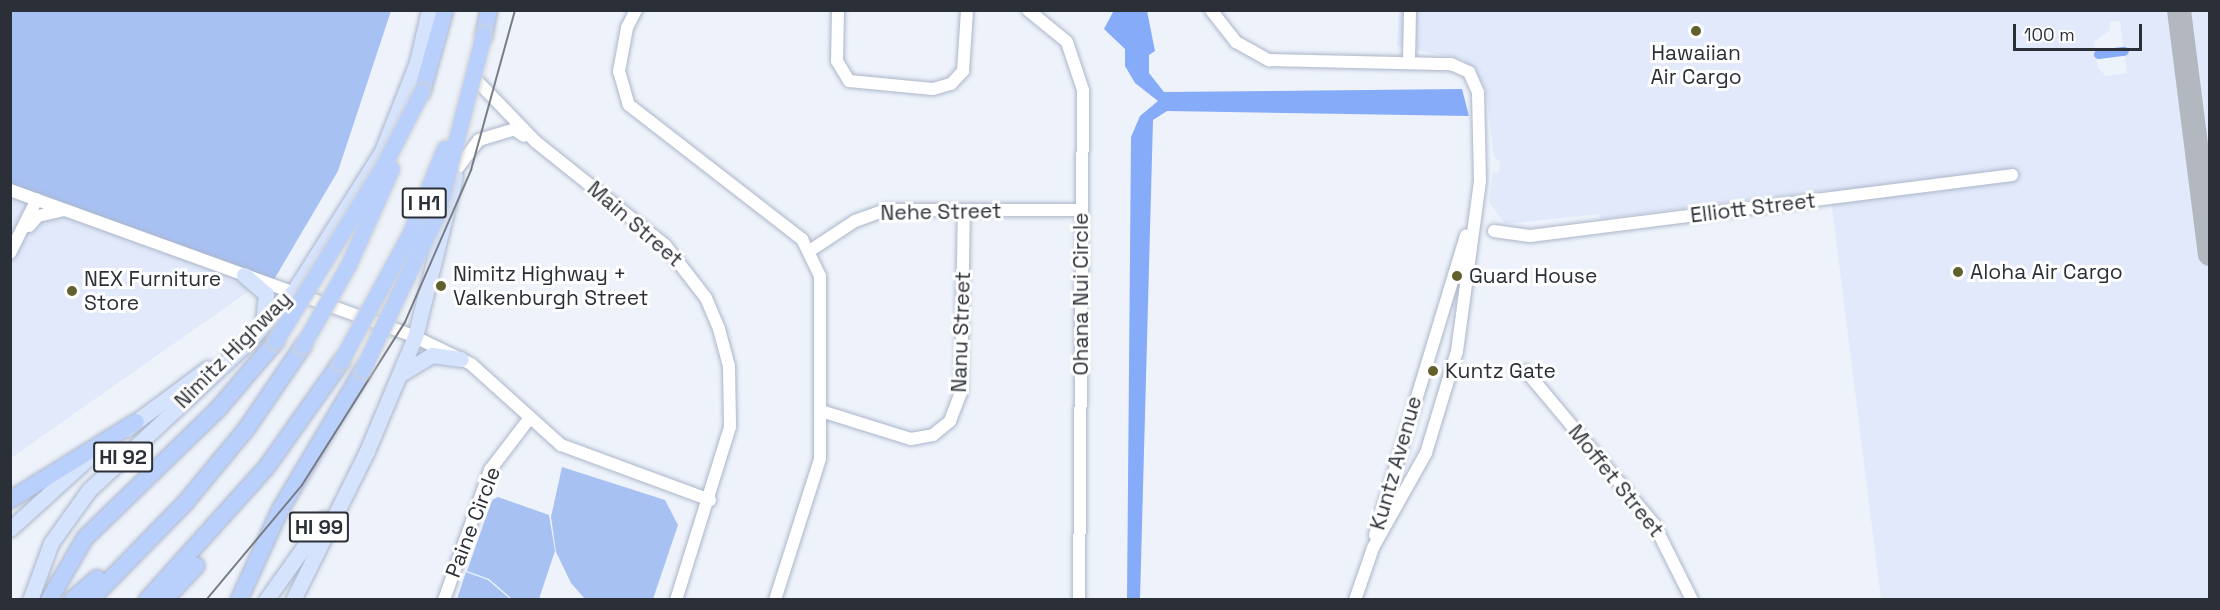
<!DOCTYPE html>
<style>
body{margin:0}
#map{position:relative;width:2220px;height:610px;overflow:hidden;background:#eef3fb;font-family:"Space Grotesk",sans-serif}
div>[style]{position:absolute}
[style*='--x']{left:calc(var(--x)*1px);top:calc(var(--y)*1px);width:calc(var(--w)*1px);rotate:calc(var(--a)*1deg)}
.built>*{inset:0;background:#e1e9fa}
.green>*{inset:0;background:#a8c1f3}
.water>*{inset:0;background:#86abf9}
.canal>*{height:9px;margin:-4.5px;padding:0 4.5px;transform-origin:4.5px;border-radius:4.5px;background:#86abf9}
.taxiway>*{height:24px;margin:-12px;padding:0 12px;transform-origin:12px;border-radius:12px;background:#b3b8c0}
.roads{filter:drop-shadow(0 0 2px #acb6ca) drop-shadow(0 0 2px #acb6ca)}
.minor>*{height:12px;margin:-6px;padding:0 6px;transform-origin:6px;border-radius:6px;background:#fff}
.major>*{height:15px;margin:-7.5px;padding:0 7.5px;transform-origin:7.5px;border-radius:7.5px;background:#d6e3fd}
.highway>*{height:16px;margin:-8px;padding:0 8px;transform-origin:8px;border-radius:8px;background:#bad0fc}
.rail>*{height:2px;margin:-1px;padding:0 1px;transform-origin:1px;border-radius:1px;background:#787c84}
.bridges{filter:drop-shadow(0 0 2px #d0d1d3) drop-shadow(0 0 2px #d0d1d3)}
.highway-bridge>*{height:16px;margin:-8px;padding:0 8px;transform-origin:8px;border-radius:8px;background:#bad0fc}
.dots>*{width:16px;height:16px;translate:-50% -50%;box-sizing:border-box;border:3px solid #fff;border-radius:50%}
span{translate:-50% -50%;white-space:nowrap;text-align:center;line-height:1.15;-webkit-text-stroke:6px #fff;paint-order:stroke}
.shield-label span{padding:2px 4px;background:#fff;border:2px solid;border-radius:4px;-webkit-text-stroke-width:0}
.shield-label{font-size:20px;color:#2b2f37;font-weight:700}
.poi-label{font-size:21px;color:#2b2f37}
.left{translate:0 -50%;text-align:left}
.street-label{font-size:21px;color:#2b2f37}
.frame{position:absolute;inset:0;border:12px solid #2b2f37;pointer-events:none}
.scale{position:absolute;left:2013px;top:24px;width:129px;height:27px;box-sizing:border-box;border:3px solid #2b2f37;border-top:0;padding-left:8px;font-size:18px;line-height:21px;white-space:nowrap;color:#2b2f37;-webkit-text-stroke:4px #fff;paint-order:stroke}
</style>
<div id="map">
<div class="built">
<div style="clip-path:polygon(evenodd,1399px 10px,2209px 11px,2209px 599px,1881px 599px,1830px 190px,1600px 219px,1599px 214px,1505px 224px,1489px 202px,1493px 172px,1499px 173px,1500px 162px,1494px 157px,1486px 89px,1463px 59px,1397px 46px,1399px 10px,2120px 21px,2127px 73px,2106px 76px,2098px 68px,2094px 42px,2110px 30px,2110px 22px,2120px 21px)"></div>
<div style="clip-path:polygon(11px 194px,241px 276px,249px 291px,11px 458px)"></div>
</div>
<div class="green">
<div style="clip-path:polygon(10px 11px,391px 11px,338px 171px,272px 283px,11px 190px)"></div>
<div style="clip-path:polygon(562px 467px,665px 500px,678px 525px,653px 599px,585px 599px,571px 583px,556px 552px,551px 517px)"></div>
<div style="clip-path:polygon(498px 497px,549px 515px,555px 551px,539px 599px,512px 599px,489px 579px,467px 571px,492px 500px)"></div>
<div style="clip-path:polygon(466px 572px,488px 580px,510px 599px,457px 599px)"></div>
</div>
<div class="water">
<div style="clip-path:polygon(1147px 11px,1155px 51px,1149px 55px,1149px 73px,1164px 92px,1462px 89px,1469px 116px,1167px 111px,1153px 120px,1140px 599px,1127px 600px,1131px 137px,1140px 116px,1158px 101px,1135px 83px,1125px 66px,1125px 49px,1104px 29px,1113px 12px)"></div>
</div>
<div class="canal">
<div style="--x:2098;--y:54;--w:26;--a:-7"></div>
</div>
<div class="taxiway">
<div style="--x:2179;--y:10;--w:246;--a:82.8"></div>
</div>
<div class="roads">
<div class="minor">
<div style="--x:636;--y:10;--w:20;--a:117"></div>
<div style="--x:627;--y:28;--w:44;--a:100.5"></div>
<div style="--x:619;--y:71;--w:35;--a:74"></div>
<div style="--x:629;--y:105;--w:219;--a:37.8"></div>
<div style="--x:802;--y:239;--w:41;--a:64.1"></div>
<div style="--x:820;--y:276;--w:183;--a:90"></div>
<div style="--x:820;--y:459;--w:148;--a:107.7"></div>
<div style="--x:838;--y:10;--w:51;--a:91.1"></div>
<div style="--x:837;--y:61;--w:23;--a:59"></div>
<div style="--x:849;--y:81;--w:84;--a:5.4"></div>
<div style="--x:933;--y:89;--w:19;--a:-16"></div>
<div style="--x:951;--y:84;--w:18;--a:-47"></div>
<div style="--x:963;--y:71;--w:61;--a:-86.2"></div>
<div style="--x:1028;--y:10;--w:50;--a:39.4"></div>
<div style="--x:1067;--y:42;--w:51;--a:71.6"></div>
<div style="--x:1083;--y:90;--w:510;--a:90.45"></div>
<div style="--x:1211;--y:10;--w:41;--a:52"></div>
<div style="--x:1236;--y:42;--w:38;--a:29"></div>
<div style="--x:1269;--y:60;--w:182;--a:1.3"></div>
<div style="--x:1451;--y:64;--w:20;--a:24"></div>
<div style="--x:1469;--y:72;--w:22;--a:66"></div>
<div style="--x:1478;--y:92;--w:89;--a:88.7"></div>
<div style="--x:1480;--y:181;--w:172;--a:97.7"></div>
<div style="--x:1457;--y:351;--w:107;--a:106.9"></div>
<div style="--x:1426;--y:453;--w:109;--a:119.2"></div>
<div style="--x:1373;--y:548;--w:55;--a:109.1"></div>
<div style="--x:1409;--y:62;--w:52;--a:-88.9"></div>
<div style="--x:478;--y:82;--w:83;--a:46"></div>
<div style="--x:536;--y:142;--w:165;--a:38.6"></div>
<div style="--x:665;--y:245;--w:67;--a:52.3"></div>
<div style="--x:706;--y:298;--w:34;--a:67"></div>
<div style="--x:719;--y:329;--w:39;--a:75"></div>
<div style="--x:729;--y:367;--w:60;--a:89"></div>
<div style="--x:730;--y:427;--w:181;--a:107.3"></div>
<div style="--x:457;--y:169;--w:36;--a:-53"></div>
<div style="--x:479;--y:140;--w:37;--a:-17"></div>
<div style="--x:514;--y:129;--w:12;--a:35"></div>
<div style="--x:10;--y:190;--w:431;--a:19.9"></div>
<div style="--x:415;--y:337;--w:62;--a:25.7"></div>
<div style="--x:471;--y:364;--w:121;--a:42"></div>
<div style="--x:561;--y:445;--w:159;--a:20.3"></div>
<div style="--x:29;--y:226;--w:13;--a:-48"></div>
<div style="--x:38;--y:216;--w:26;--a:-13"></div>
<div style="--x:1494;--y:231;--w:36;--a:8"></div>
<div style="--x:1530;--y:236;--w:486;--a:-7.2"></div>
<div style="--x:811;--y:250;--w:53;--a:-33.4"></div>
<div style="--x:855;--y:221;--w:32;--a:-20"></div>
<div style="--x:885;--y:210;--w:197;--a:0"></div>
<div style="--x:10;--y:253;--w:60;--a:-63.4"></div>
<div style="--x:1526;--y:371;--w:199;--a:50.1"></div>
<div style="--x:1654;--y:524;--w:85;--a:63.4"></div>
<div style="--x:821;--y:411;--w:94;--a:17.3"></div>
<div style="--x:911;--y:439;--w:22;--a:-10"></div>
<div style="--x:933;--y:435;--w:22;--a:-39"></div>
<div style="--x:950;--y:421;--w:30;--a:-69"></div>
<div style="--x:961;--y:393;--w:183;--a:-89.1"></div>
<div style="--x:1375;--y:535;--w:313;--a:-73.1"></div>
<div style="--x:444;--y:600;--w:138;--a:-70.5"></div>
<div style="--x:490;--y:470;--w:64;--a:-52.6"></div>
</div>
<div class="major">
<div style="--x:244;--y:275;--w:29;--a:41"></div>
<div style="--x:266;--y:294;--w:30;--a:96"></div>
<div style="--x:402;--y:373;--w:35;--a:-31"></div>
<div style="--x:432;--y:355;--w:29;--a:8"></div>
<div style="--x:126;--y:429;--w:102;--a:-36.6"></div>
<div style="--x:10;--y:529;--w:103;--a:-42.2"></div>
<div style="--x:30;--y:600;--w:61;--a:-69.8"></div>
<div style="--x:51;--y:543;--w:65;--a:-54.4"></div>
<div style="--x:89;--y:490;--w:220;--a:-43"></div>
<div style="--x:250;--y:340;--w:66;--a:-48.1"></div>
<div style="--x:294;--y:291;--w:165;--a:-57.8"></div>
<div style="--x:382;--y:151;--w:96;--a:-68.5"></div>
<div style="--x:417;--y:62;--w:53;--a:-77"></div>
<div style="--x:266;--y:600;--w:100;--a:-54.4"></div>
<div style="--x:293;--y:600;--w:166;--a:-63.6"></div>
<div style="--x:367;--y:451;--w:124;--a:-67.2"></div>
<div style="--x:415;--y:337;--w:165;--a:-76"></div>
</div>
<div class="highway">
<div style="--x:484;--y:35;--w:25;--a:-79"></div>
<div style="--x:422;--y:92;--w:85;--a:-74.3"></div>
<div style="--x:10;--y:500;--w:148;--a:-31.8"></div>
<div style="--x:49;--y:600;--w:72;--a:-59.9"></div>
<div style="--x:85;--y:538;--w:185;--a:-44.1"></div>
<div style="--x:218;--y:409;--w:89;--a:-49.5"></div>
<div style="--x:72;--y:600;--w:33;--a:-41"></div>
<div style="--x:90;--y:600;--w:136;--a:-45.6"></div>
<div style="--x:185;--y:503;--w:97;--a:-50.4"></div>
<div style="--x:247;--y:428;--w:99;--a:-55.7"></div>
<div style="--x:147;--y:600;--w:178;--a:-48"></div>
<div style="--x:266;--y:468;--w:130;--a:-54.7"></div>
<div style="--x:164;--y:600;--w:47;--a:-46.7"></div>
<div style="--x:239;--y:600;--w:99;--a:-65.5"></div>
<div style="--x:280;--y:510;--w:163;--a:-59.3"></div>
</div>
</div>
<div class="rail">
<div style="--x:206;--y:600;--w:150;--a:-50.1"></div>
<div style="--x:302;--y:485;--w:193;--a:-57.7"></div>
<div style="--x:405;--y:322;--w:166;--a:-66.5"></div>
<div style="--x:471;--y:170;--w:166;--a:-74.6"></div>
</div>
<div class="bridges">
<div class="highway-bridge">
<div style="--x:276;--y:341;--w:206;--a:-58.3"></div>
<div style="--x:384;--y:166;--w:83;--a:-62.8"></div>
<div style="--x:303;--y:346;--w:93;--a:-60.4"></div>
<div style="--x:349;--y:265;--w:105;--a:-65.9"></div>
<div style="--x:341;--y:362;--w:145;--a:-61.5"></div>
<div style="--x:410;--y:235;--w:93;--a:-67.9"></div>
<div style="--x:363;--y:370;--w:174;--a:-64.5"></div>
<div style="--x:438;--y:213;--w:184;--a:-75.5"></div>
</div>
</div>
<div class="dots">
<div style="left:1696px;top:31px;background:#61612e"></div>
<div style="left:1958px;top:272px;background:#61612e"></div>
<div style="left:1457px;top:276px;background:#61612e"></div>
<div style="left:441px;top:286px;background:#61612e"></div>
<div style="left:72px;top:291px;background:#61612e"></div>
<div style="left:1433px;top:371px;background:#61612e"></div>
</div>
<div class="shield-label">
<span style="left:424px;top:203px">I H1</span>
<span style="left:123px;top:457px">HI 92</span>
<span style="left:319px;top:527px">HI 99</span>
</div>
<div class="poi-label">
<span style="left:1696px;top:65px">Hawaiian<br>Air Cargo</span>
<span class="left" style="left:1970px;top:272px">Aloha Air Cargo</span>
<span class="left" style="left:453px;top:286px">Nimitz Highway +<br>Valkenburgh Street</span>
<span class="left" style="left:1469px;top:276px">Guard House</span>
<span class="left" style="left:84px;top:291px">NEX Furniture<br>Store</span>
<span class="left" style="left:1445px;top:371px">Kuntz Gate</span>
</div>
<div class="street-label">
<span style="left:1753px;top:208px;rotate:-7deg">Elliott Street</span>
<span style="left:941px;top:212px;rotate:-1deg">Nehe Street</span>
<span style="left:635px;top:224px;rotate:41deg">Main Street</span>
<span style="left:1081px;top:294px;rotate:-90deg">Ohana Nui Circle</span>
<span style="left:961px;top:332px;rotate:-88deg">Nanu Street</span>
<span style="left:233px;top:350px;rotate:-45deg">Nimitz Highway</span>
<span style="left:1396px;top:463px;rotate:-74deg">Kuntz Avenue</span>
<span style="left:1616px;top:481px;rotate:51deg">Moffet Street</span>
<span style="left:473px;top:522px;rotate:-69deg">Paine Circle</span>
</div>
<div class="frame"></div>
<div class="scale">100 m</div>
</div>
